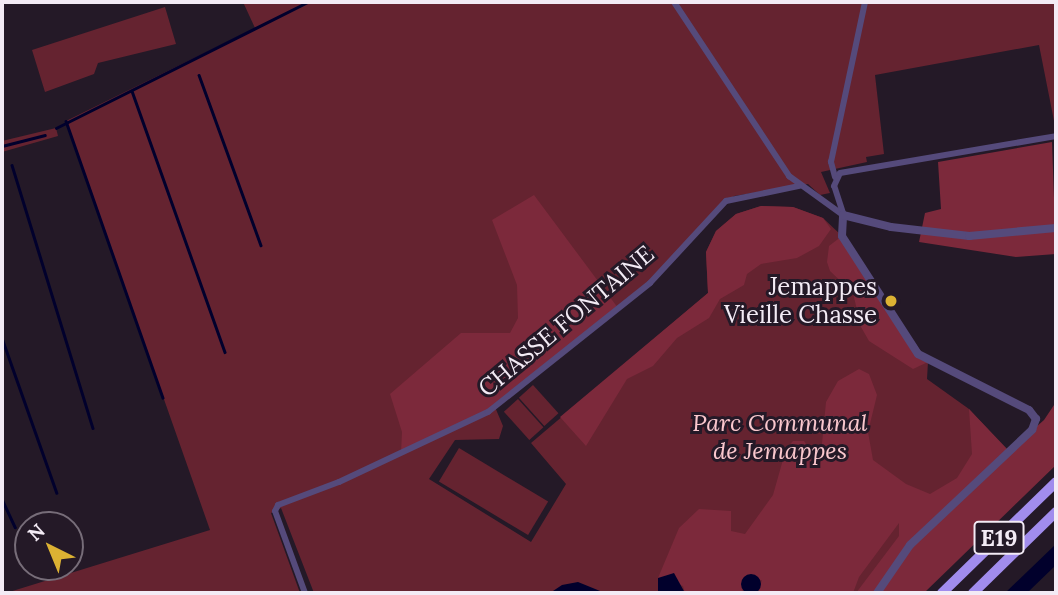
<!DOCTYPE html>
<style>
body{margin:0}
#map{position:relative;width:1058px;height:595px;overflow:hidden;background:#241927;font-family:Lora,serif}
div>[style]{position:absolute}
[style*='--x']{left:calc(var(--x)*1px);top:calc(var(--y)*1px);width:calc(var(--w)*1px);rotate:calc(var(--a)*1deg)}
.green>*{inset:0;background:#652330;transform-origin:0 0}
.forest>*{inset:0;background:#7c293b}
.water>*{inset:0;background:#01002c}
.round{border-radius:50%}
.stream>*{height:2.5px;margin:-1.25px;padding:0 1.25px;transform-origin:1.25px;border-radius:1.25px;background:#01002c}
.minor>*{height:6px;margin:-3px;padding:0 3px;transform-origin:3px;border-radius:3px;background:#554a7b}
.tertiary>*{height:8px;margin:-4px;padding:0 4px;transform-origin:4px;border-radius:4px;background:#554a7b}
.motorway>*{height:10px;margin:-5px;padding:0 5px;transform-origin:5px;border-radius:5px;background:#a18ced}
.dots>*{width:19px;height:19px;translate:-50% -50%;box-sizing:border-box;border:4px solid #241927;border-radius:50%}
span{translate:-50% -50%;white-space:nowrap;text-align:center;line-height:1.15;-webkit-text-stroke:6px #241927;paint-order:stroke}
.shield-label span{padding:2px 5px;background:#241927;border:2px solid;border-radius:5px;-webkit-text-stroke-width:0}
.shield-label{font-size:23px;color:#f3ebf5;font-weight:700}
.poi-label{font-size:24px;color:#f3ebf5}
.right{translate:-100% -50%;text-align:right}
.street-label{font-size:24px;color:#f3ebf5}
.park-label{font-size:24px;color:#fac7cd;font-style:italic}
.frame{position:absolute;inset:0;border:4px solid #f3ebf5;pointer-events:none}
.north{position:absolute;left:14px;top:511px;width:70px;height:70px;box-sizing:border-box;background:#241927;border:2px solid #776d79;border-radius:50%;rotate:317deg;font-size:19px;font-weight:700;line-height:28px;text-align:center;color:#f3ebf5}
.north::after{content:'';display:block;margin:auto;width:24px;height:32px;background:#dcb233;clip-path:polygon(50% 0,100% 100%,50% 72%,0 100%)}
</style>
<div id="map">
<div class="green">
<div style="clip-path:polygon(243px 2px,1056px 2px,1056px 131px,1039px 45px,875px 75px,884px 154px,866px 157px,867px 162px,821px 172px,830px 193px,820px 195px,808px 184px,734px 196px,650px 283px,495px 407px,503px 426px,499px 439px,455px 440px,429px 479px,531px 542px,566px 484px,531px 443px,708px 293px,706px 252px,716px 231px,736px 214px,761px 206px,793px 207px,823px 218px,842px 236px,928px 362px,927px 379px,969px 409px,1008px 451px,910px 543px,875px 593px,314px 593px,281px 508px,271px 513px,300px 593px,6px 593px,210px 530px,66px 121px,255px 28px)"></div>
<div style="clip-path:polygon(165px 7px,176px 44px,98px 63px,94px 74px,45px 92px,32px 50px)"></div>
<div style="clip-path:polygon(56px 128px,58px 136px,2px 152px,2px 141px)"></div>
<div style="left:533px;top:385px;width:38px;height:19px;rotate:48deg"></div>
<div style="left:518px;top:399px;width:38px;height:19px;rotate:48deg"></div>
<div style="left:459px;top:448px;width:104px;height:39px;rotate:31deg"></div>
</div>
<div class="forest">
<div style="clip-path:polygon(1052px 142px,1056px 254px,1016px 257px,919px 242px,925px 213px,941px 209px,938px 162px)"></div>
<div style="clip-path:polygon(534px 195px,618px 308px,488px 412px,401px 453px,402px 432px,390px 394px,461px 333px,510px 333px,518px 318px,517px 285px,492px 220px)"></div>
<div style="clip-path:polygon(761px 206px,793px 207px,823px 218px,831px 229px,819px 246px,797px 258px,761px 264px,747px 274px,744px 285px,720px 299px,709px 318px,677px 338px,653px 366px,627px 379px,586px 446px,560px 417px,708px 293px,706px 252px,716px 231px,736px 214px)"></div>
<div style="clip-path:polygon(842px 236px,928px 362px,913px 369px,869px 341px,861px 327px,853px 293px,830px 271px,827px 262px,829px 246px)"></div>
<div style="clip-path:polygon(859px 369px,869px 374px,877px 395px,868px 432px,873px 460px,906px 484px,930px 494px,957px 478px,972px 454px,969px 409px,1009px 451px,1044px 420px,1056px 402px,1056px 465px,924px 593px,877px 593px,910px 545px,983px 473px,910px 543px,875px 593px,856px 593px,899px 536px,899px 523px,859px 577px,853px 593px,758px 593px,762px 580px,743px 587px,742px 593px,685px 593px,683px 586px,658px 578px,679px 528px,699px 509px,731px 511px,731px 531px,745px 534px,773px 495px,786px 449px,793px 441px,804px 441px,820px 464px,826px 402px,838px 381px)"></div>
</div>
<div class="water">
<div style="clip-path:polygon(1056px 544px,1056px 565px,1027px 593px,1005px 593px)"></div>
<div style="clip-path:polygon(674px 573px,685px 593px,658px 593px,658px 578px)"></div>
<div class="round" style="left:741px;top:574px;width:20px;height:20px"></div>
<div style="clip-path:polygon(578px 582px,605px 593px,550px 593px,562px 585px)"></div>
</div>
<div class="stream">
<div style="--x:199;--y:75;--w:181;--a:70"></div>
<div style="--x:132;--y:91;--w:277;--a:70.4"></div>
<div style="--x:66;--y:121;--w:293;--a:70.7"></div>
<div style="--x:56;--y:128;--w:282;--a:-26.6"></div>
<div style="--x:2;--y:146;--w:44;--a:-14.3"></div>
<div style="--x:12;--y:165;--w:275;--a:72.9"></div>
<div style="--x:2;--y:338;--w:164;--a:70.5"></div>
<div style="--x:2;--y:499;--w:31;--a:65"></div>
</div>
<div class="minor">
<div style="--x:674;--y:2;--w:209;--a:56.5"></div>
<div style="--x:789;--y:176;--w:67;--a:35.8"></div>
<div style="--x:835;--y:177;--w:16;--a:-105"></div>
<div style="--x:831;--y:162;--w:164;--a:-78"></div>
<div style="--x:843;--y:213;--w:28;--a:-108"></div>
<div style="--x:834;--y:186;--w:14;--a:-65"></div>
<div style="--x:840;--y:173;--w:219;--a:-9.7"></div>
<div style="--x:305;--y:593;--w:87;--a:-110.1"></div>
<div style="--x:275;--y:511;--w:7;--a:-63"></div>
<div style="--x:278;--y:505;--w:65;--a:-20.7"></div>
<div style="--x:339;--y:482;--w:165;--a:-25.2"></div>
<div style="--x:488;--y:412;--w:207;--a:-38.5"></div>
<div style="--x:650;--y:283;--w:112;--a:-47.2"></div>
<div style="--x:726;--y:201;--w:75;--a:-11.6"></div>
</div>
<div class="tertiary">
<div style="--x:877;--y:593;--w:58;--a:-55.5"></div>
<div style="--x:910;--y:545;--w:168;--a:-43.3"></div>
<div style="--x:1032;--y:430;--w:12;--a:-70"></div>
<div style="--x:1036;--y:419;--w:11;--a:-128"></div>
<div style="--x:1029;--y:410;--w:124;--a:-153.2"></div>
<div style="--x:918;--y:354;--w:140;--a:-122.8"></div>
<div style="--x:842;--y:236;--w:21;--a:-87"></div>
<div style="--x:843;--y:215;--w:49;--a:14"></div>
<div style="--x:891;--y:227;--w:79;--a:6.6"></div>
<div style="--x:969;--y:236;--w:87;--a:-5.3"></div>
</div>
<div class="motorway">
<div style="--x:942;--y:593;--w:159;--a:-44.2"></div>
<div style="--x:973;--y:593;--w:116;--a:-44.3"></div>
</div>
<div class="dots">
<div style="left:891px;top:301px;background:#dcb233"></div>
</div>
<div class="shield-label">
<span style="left:999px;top:538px">E19</span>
</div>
<div class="poi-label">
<span class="right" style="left:877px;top:301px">Jemappes<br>Vieille Chasse</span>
</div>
<div class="street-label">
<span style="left:566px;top:321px;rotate:-40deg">CHASSE FONTAINE</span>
</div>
<div class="park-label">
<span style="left:780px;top:437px">Parc Communal<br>de Jemappes</span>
</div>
<div class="frame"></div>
<div class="north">N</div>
</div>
